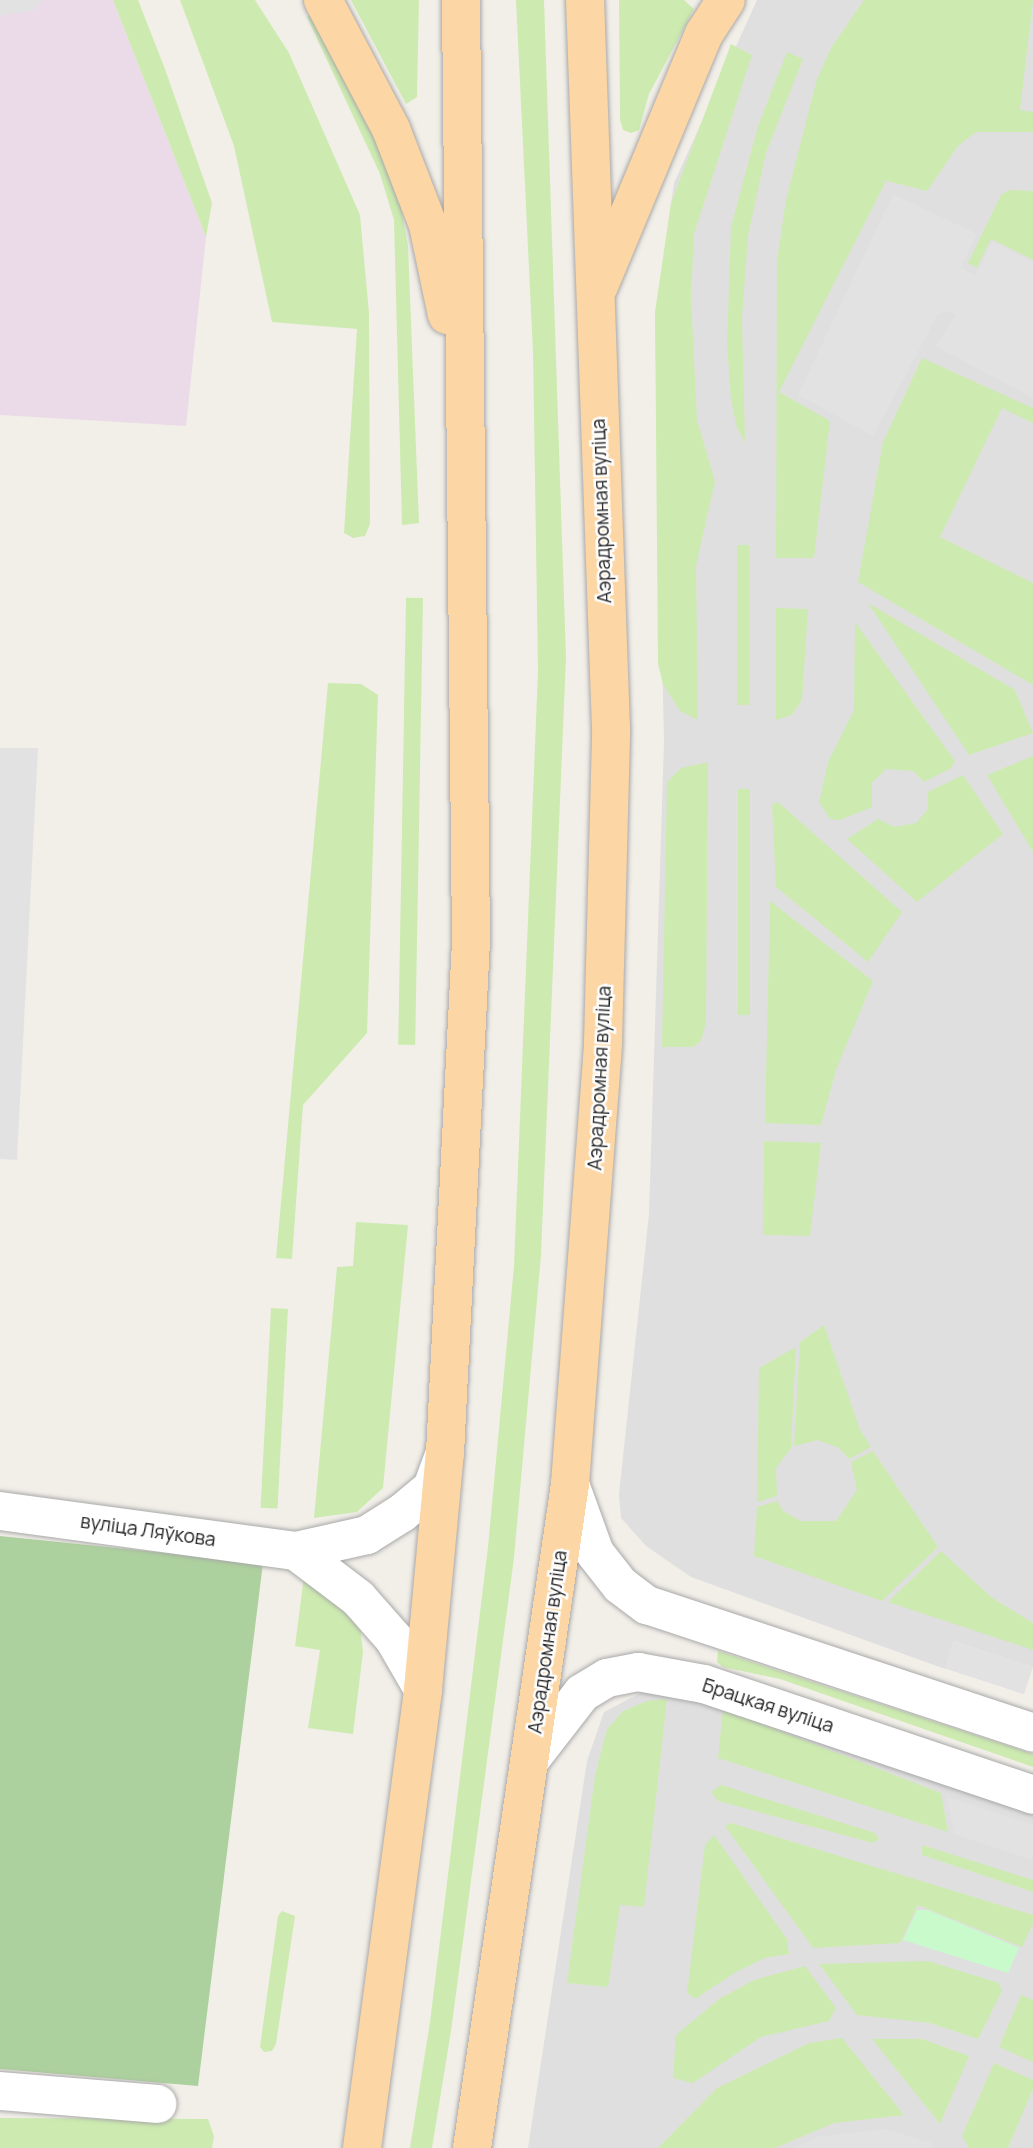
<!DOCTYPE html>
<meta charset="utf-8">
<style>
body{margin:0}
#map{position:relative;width:1033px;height:2148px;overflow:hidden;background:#f2efe9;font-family:Manrope,sans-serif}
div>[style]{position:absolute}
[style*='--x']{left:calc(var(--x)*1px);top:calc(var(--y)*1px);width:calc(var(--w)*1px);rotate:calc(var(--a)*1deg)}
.residential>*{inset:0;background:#e0dfdf}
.industrial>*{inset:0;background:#ebdbe8}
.grass>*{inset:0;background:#cdebb0;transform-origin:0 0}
.forest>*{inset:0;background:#add19e}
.park>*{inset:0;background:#c8facc}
.parking>*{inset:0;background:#e2e2e2;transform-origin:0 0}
.roads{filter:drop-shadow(0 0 2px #a9a9a9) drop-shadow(0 0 2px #a9a9a9)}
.minor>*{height:38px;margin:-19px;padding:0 19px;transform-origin:19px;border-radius:19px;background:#fff}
.tertiary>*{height:38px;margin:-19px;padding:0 19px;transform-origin:19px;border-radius:19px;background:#fff}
.primary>*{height:38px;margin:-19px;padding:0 19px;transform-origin:19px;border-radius:19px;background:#fcd6a4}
span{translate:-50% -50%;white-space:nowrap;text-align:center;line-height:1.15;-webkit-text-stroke:5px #fff;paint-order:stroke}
.street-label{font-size:19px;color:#222}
</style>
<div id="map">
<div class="residential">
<div style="clip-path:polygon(757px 0,1033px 0,1033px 1667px,954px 1641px,945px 1669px,691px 1577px,646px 1546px,621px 1518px,619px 1494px,649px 1214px,664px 741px,655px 321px,674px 183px)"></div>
<div style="clip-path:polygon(648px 1689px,709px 1700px,1033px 1815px,1033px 2148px,528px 2148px,587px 1761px,604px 1712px)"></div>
</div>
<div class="industrial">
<div style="clip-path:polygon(0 0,113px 0,206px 237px,186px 426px,0 415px)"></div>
</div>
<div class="grass">
<div style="clip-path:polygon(113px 0,138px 0,165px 69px,212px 203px,206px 237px)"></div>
<div style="clip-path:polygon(180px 0,255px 0,289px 53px,360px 215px,369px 313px,370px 524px,365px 536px,353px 538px,344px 533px,357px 329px,272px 322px,234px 146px)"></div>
<div style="clip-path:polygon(419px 0,417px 97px,406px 104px,351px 0)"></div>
<div style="clip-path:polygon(516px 0,544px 0,566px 658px,541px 1255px,514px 1558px,451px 2031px,432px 2148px,410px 2148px,430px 2022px,488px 1547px,514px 1266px,538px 671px,533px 352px)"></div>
<div style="clip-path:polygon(619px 0,684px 0,694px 9px,649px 94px,639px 130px,631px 133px,623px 130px,620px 120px)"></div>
<div style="clip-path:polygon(864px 0,1033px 0,1020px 110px,1033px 112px,1033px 132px,976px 132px,958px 146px,927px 191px,883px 180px,885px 183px,779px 392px,830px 421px,814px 558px,776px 558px,777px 261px,786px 200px,817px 79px,831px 48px)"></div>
<div style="clip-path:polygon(316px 9px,397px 187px,408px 246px,419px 523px,402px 525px,394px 220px,380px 174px,307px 17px)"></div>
<div style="clip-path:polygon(731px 44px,752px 55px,694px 234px,691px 297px,697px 420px,715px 481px,696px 566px,698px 720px,680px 711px,663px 684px,658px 664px,655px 312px,671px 203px)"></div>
<div style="clip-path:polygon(787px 52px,803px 59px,766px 153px,748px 236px,742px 318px,745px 442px,737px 428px,731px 400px,727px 343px,731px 227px,758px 126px)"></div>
<div style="clip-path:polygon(1009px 190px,1033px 191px,1033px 260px,991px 239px,977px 268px,968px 263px,1001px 195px)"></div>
<div style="clip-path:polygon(922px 358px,1033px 408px,1033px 423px,1002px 408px,940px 537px,1033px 583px,1033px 685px,858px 582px,883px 442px)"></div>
<div style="left:737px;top:545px;width:12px;height:160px"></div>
<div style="left:423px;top:598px;width:447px;height:17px;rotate:91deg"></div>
<div style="clip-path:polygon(868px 603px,1015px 690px,1033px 733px,969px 755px)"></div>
<div style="clip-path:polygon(776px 608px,808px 609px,802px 700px,792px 715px,776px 720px)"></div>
<div style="clip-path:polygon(855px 622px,955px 761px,951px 768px,924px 782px,913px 771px,886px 769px,872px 783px,872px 807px,840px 820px,830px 819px,819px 802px,828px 762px,854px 710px)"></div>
<div style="clip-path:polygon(328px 683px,361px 684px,378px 695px,367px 1033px,303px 1105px,292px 1259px,276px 1258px)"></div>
<div style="clip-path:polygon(1033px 756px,1033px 852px,987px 775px)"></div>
<div style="clip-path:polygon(708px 762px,706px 1022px,701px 1041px,693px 1047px,662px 1047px,667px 782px,681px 768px)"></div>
<div style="clip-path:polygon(963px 775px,1003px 834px,917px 902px,847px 839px,878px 819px,894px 827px,916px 823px,928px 809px,928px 792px)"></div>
<div style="left:738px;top:789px;width:12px;height:226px"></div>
<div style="clip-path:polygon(778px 802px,902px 912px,868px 962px,776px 887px,772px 805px)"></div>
<div style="clip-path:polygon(770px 901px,873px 981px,836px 1070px,821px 1125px,765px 1123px)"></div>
<div style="clip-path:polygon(764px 1141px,821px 1143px,810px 1236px,763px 1235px)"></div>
<div style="clip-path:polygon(356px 1222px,408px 1225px,383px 1488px,357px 1512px,314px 1518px,337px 1267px,353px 1266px)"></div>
<div style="left:271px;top:1308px;width:17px;height:200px;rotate:3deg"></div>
<div style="clip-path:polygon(824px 1325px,860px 1430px,871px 1447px,849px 1459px,839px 1448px,818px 1440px,794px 1446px,800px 1342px)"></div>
<div style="clip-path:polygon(796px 1347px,791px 1448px,776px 1468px,777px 1496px,757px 1502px,759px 1368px)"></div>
<div style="clip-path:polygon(873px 1451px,938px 1547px,882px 1601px,754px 1556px,757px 1507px,777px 1501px,783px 1511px,801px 1521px,836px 1521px,857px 1490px,851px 1462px)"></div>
<div style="clip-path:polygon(941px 1551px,991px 1597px,1033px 1623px,1033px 1650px,888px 1602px)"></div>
<div style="clip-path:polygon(304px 1576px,359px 1617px,363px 1652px,353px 1734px,308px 1728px,320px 1650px,295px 1646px)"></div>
<div style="clip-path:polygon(718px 1651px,1033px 1754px,1033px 1767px,780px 1679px,723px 1667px,717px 1662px)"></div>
<div style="clip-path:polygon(667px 1699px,644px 1907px,620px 1905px,608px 1987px,567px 1983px,595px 1776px,607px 1729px,623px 1711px,647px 1701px)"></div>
<div style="clip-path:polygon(723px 1709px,941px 1793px,948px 1832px,718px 1758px)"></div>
<div style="clip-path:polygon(721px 1785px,875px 1833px,879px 1839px,873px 1843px,718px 1801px,711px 1792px)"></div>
<div style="clip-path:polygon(731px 1823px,1033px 1915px,1033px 1924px,1022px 1947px,918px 1905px,900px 1943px,813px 1948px,725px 1826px)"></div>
<div style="clip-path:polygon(714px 1835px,787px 1939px,789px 1954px,765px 1958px,736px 1972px,695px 1999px,687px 1993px,705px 1845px)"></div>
<div style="clip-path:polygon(922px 1845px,1033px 1880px,1033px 1892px,922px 1855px)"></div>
<div style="clip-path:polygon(282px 1911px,295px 1916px,276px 2044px,272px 2051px,264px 2052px,260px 2047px,278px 1916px)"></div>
<div style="clip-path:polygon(928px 1961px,999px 1983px,1002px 1991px,978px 2039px,930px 2023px,857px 2015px,819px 1964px)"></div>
<div style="clip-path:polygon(805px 1966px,836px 2008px,829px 2021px,761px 2037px,693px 2083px,673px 2078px,676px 2035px,719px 1999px,754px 1980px)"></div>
<div style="clip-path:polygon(1021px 1995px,1033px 2000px,1033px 2062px,999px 2047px)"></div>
<div style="clip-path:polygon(842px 2038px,904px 2115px,834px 2123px,775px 2148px,658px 2148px,717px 2088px,809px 2043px)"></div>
<div style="clip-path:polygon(872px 2039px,922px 2039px,969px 2056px,940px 2124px)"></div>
<div style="clip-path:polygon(994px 2063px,1033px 2080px,1033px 2089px,1008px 2148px,969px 2148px,962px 2136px)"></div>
<div style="clip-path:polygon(0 2118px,208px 2119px,214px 2136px,212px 2148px,0 2148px)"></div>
</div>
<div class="forest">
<div style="clip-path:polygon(0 1536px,263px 1563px,198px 2086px,0 2069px)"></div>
</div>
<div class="park">
<div style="clip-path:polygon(917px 1910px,928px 1910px,1019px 1948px,1008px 1973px,903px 1940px)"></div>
</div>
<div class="parking">
<div style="clip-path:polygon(0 0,42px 0,33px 11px,0 15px)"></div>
<div style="clip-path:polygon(893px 194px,977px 234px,961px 267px,975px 276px,992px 241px,1033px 262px,1033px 398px,935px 346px,956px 315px,949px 311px,938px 314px,873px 436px,798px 395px)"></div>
<div style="clip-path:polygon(0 748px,38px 748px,17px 1160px,0 1159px)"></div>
<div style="left:954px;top:1641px;width:83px;height:29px;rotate:18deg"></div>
<div style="clip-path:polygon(947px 1797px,1033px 1825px,1033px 1860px,954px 1834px)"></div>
<div style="clip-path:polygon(885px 2129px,932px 2143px,931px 2148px,794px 2148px,816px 2137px)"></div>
</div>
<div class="roads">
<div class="minor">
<div style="--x:0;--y:1511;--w:299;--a:7.7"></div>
<div style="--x:296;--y:1551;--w:73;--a:-12.7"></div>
<div style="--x:367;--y:1535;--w:41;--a:-32.2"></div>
<div style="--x:402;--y:1513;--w:39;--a:-40"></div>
<div style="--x:432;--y:1488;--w:37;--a:-70"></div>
<div style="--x:296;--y:1551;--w:78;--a:37.2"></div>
<div style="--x:358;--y:1598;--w:55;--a:48.7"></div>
<div style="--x:394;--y:1639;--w:58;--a:59.9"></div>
<div style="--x:0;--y:2091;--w:158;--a:4.7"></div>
</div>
<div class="tertiary">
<div style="--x:570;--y:1484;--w:73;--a:70.1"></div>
<div style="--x:595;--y:1553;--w:41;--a:52"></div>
<div style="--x:620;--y:1585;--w:34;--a:37"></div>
<div style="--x:647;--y:1605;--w:407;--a:18.3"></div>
<div style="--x:531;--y:1759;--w:83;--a:-52.3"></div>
<div style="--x:582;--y:1693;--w:29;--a:-31"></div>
<div style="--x:607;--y:1678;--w:32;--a:-11"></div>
<div style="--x:638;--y:1672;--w:67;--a:10.3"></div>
<div style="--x:704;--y:1684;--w:347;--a:18.6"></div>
</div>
<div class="primary">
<div style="--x:323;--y:0;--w:146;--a:62.2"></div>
<div style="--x:391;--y:129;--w:103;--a:68.9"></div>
<div style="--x:428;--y:225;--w:92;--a:78.1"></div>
<div style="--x:599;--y:286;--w:273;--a:-67.4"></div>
<div style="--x:704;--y:34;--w:40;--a:-57.1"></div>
<div style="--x:362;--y:2148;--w:463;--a:-82.4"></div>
<div style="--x:423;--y:1689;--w:237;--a:-84.7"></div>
<div style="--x:445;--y:1453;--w:512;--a:-87.09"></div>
<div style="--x:471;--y:942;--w:942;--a:-90.61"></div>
<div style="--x:472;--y:2148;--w:671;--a:-81.6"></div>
<div style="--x:570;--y:1484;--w:443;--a:-85.7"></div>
<div style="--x:603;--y:1042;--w:313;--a:-88.5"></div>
<div style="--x:611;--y:729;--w:729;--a:-92.04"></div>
</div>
</div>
<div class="street-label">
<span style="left:602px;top:511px;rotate:-92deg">Аэрадромная вуліца</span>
<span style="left:600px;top:1078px;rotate:-87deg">Аэрадромная вуліца</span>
<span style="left:148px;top:1531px;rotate:8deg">вуліца Ляўкова</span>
<span style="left:548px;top:1642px;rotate:-82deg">Аэрадромная вуліца</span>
<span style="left:768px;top:1706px;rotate:18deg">Брацкая вуліца</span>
</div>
</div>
